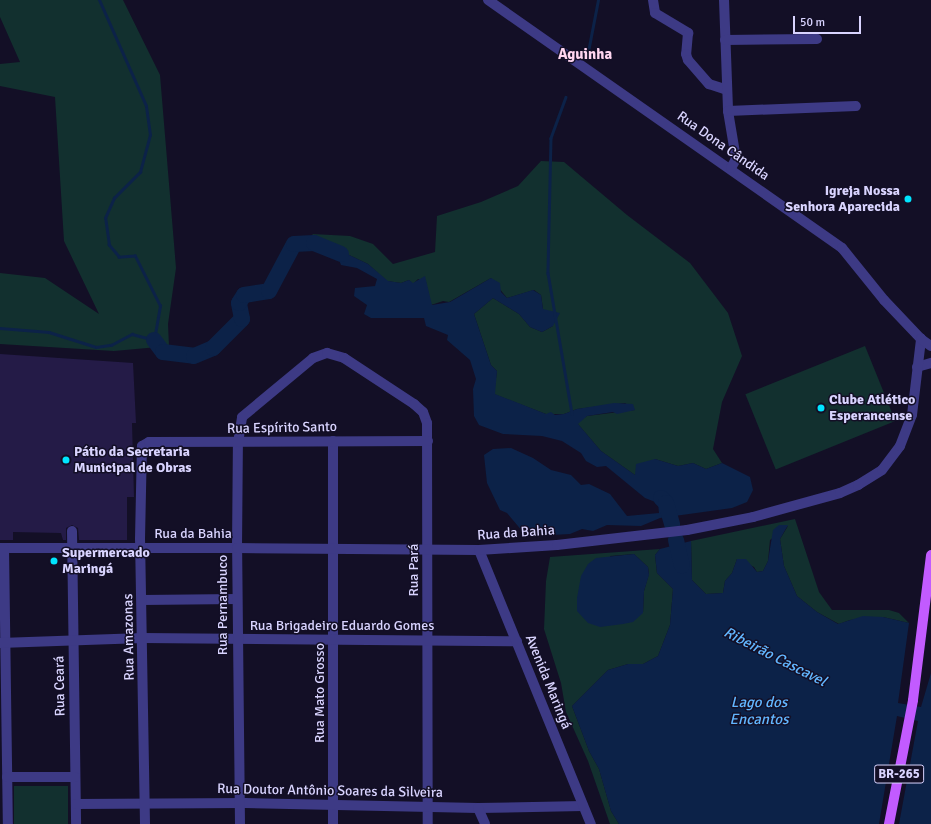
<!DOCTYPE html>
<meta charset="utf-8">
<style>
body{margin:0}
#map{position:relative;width:931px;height:824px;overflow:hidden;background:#130f26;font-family:Signika,sans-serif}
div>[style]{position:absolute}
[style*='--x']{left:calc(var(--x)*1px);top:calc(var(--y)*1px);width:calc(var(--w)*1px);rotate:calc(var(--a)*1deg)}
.green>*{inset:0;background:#12302f;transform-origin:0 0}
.water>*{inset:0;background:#0c2248}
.stream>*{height:2.5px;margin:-1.25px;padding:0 1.25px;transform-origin:1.25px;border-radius:1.25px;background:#0c2248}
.river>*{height:16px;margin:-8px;padding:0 8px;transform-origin:8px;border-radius:8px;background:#0c2248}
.building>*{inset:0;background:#241b47}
.minor>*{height:10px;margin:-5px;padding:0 5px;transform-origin:5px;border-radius:5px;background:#3d3a85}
.tertiary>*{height:10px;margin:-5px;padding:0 5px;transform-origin:5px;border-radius:5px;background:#3d3a85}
.primary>*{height:10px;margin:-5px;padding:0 5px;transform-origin:5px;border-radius:5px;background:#c25bff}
.dots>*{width:11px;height:11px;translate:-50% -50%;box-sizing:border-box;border:2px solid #130f26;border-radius:50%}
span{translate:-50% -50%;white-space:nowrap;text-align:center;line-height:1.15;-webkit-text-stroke:3px #130f26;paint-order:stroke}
.shield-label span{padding:1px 3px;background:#130f26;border:1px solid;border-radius:3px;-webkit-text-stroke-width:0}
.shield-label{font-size:13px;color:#d9d4ff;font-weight:700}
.street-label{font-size:14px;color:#d9d4ff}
.poi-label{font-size:14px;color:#d9d4ff;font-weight:700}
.right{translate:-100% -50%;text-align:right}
.left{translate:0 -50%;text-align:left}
.neighbourhood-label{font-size:15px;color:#ffd6f0;font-weight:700}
.water-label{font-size:15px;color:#62b6ff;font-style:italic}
.scale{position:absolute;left:793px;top:16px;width:68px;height:18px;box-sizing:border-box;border:2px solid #d9d4ff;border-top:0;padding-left:5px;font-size:12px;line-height:14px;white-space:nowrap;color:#d9d4ff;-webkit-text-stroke:3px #130f26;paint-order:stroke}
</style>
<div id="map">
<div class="green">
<div style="clip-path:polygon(0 0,123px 0,160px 75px,176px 268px,168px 324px,169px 346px,114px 351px,0 344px,0 273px,45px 278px,99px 314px,64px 241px,55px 97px,0 86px,0 64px,20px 62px,0 17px)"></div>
<div style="clip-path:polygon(541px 161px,564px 162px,627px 215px,690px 263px,728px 313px,742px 356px,722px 402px,713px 449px,722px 463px,706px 469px,693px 463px,678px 466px,655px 459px,635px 475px,601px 451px,577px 423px,587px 416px,635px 410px,625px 403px,577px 409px,564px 414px,546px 414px,494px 394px,497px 371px,491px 365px,474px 314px,493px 298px,519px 314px,530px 327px,542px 332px,553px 326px,543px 309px,541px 295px,534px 290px,507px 298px,491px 278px,449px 302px,443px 301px,431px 305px,426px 282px,418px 279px,413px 284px,409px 280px,401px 283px,387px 281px,368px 264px,320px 241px,312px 234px,350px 236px,373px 244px,393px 264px,435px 252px,437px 216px,481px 202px,518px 186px)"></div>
<div style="left:865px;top:346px;width:81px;height:129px;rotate:68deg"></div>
<div style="clip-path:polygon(795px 519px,819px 592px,832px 610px,889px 610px,899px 613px,909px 623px,883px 617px,850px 620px,839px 624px,817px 612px,797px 596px,784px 566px,780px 539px,788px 526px,770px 540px,768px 561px,763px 571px,757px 572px,754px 567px,737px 559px,732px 573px,725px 581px,723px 593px,706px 594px,692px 580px,691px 541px)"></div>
<div style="clip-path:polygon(evenodd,660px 549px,655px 555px,657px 573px,673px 589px,670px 625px,658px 656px,643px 664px,628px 664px,608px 670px,572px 706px,589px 751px,599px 769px,611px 811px,619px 824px,610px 824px,588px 761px,566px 712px,561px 683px,544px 629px,546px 581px,550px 557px,660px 549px,634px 554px,648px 567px,649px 574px,644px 591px,643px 613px,610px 556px,634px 554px)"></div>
<div style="left:14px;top:786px;width:54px;height:38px"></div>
</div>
<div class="water">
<div style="clip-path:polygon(320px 241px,368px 264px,388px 281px,401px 283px,409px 280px,413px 283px,425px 276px,432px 305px,450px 302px,491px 278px,500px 283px,501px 292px,507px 298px,533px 290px,541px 295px,543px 309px,560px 313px,553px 326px,542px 332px,530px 327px,519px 314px,493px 298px,474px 314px,491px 365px,497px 371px,495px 394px,546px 414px,551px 412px,555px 415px,564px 414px,577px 409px,614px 403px,633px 404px,635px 410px,617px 414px,613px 412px,587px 416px,578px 424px,601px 451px,635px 475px,636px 464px,655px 459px,678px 466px,693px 463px,706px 469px,722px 463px,750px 477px,753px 490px,747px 502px,732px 508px,660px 518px,641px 526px,607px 525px,593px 531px,582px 529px,570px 534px,533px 536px,523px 532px,507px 513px,500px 510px,487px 483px,484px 455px,493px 449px,511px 448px,533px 458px,551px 470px,571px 475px,581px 485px,589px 484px,610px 494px,627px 516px,659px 513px,658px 503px,645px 498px,606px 466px,597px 467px,586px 461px,581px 453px,562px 441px,542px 436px,503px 434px,479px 425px,474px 416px,473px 389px,476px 379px,470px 360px,447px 340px,448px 335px,426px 326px,424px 318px,371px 318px,364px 314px,367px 305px,354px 296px,355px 288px,375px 286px,377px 279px,357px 268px,341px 265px,338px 257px,322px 250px)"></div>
<div style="clip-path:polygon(779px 525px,788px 525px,780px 539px,784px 566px,797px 596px,817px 612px,838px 624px,863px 616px,883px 617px,909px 623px,898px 703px,921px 707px,931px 673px,931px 824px,899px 824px,918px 721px,897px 716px,879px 824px,619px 824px,611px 811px,599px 769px,589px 751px,572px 706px,608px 670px,628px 664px,643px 664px,658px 656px,670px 625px,673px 589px,657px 573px,655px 555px,660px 549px,691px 541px,692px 580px,706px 594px,723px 593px,725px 581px,732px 573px,737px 559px,746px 559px,757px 572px,763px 571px,768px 561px,773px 530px)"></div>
<div style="clip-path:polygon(634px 554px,648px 567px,649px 575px,644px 591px,643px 613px,633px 622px,623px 624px,600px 627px,588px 623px,577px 611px,577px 598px,581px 576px,588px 564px,596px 558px)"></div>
</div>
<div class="stream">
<div style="--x:587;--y:57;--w:58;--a:-79.1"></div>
<div style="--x:566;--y:97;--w:44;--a:110.1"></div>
<div style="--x:551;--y:138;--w:135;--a:91.3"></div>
<div style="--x:548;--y:273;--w:143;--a:80.3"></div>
<div style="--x:0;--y:328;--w:49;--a:4.7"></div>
<div style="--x:49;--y:332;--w:49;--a:17.7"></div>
<div style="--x:96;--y:347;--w:15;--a:-8"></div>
<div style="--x:111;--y:345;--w:24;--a:-28"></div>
<div style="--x:132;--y:334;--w:23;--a:15"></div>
<div style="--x:154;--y:340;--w:35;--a:-80"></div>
<div style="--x:160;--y:306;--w:56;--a:-116.6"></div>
<div style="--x:135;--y:256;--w:16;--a:176"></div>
<div style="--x:119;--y:257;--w:16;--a:-130"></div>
<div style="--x:109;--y:245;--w:27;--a:-98"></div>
<div style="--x:105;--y:218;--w:22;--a:-66"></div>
<div style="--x:114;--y:198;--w:37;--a:-45"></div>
<div style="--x:140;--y:172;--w:38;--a:-75"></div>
<div style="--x:150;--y:135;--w:29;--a:-98"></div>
<div style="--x:146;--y:106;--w:116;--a:-113.9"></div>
</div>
<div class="river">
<div style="--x:154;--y:340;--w:15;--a:53"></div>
<div style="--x:163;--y:352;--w:31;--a:7"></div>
<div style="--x:194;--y:356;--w:21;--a:-23"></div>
<div style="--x:213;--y:348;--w:41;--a:-45"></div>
<div style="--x:242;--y:319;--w:16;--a:-101"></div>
<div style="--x:239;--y:303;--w:9;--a:-58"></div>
<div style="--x:244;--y:295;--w:25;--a:-9"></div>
<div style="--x:269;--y:291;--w:53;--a:-62"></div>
<div style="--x:294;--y:244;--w:20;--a:-3"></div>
<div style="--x:314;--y:243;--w:29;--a:22"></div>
<div style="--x:661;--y:498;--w:7;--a:45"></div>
<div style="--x:666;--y:503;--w:22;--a:74"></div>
<div style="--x:676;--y:540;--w:26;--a:77"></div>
</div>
<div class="building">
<div style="clip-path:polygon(0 354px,133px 363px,136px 423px,132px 423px,134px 497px,127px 497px,127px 540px,79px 540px,78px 528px,72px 525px,66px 528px,66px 540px,63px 540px,61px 533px,13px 532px,13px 540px,0 540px)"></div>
</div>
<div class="minor">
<div style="--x:488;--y:0;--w:432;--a:35"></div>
<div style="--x:842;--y:248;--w:67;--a:51.1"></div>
<div style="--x:884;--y:300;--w:54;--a:46.5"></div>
<div style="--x:653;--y:0;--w:13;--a:81"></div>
<div style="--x:655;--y:13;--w:39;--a:31"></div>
<div style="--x:688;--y:33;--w:21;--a:95"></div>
<div style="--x:686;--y:54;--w:6;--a:72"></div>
<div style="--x:688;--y:60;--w:32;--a:49"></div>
<div style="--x:709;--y:84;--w:19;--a:18"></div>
<div style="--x:724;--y:0;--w:111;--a:87.9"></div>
<div style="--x:728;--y:111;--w:49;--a:80.5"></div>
<div style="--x:736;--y:159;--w:10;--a:119"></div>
<div style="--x:725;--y:40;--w:92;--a:-0.6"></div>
<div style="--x:728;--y:111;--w:128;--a:-2.2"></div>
<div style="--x:333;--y:441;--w:383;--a:90"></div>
<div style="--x:72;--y:531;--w:293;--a:89.2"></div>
<div style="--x:0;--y:548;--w:237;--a:0"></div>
<div style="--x:237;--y:548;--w:105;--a:-89.5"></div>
<div style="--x:238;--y:443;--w:26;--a:-81"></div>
<div style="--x:242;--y:417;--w:92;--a:-39.7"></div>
<div style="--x:313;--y:358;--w:15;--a:-20"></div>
<div style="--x:327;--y:353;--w:18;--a:16"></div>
<div style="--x:344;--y:358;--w:84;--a:33.3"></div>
<div style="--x:414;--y:404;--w:12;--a:42"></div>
<div style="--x:423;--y:412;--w:12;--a:70"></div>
<div style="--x:427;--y:423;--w:401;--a:89.9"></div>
<div style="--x:4;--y:548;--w:276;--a:89.2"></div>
<div style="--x:142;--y:600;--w:95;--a:-0.6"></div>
<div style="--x:0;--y:643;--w:143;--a:-2"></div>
<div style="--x:143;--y:638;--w:374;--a:0.5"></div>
<div style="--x:7;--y:777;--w:68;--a:0"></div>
<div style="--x:76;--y:804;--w:169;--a:-0.3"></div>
<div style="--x:245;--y:803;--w:233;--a:1.2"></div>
<div style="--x:478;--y:808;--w:105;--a:-1.1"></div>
<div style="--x:478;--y:808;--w:17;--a:66"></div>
<div style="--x:145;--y:824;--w:285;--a:-91"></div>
<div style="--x:140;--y:539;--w:93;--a:-88.8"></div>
<div style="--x:142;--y:446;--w:8;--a:-30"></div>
<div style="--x:149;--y:442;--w:279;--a:-0.2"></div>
</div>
<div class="tertiary">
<div style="--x:917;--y:367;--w:15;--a:-16"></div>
<div style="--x:479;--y:550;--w:296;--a:67.8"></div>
<div style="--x:240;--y:824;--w:276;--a:-90.6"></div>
<div style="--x:237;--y:548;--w:242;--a:0.5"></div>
<div style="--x:479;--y:550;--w:78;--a:-3.7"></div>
<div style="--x:557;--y:545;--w:131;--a:-6.6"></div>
<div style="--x:687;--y:530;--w:67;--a:-11.1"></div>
<div style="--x:753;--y:517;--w:90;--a:-15.4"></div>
<div style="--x:840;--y:493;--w:20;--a:-24"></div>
<div style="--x:858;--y:485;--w:28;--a:-32"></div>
<div style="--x:882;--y:470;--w:30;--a:-53"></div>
<div style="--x:900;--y:446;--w:33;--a:-69"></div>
<div style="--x:912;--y:415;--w:77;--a:-83.2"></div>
<div style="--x:921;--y:339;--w:12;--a:35"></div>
</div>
<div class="primary">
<div style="--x:889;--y:824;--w:126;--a:-79"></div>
<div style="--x:913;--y:700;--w:146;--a:-82.9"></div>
</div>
<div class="dots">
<div style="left:908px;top:199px;background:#00e5ff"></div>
<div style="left:821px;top:408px;background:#00e5ff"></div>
<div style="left:66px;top:460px;background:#00e5ff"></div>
<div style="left:54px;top:561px;background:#00e5ff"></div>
</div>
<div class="shield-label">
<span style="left:899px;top:774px">BR-265</span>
</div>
<div class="street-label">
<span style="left:723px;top:146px;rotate:35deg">Rua Dona Cândida</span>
<span style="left:282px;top:428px;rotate:-1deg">Rua Espírito Santo</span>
<span style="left:516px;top:533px;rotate:-4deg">Rua da Bahia</span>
<span style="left:193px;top:534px">Rua da Bahia</span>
<span style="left:414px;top:570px;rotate:-90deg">Rua Pará</span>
<span style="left:223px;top:605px;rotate:-90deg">Rua Pernambuco</span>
<span style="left:342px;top:626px">Rua Brigadeiro Eduardo Gomes</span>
<span style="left:129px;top:637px;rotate:-91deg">Rua Amazonas</span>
<span style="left:548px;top:682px;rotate:68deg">Avenida Maringá</span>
<span style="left:60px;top:686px;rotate:-91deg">Rua Ceará</span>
<span style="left:320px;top:693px;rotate:-90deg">Rua Mato Grosso</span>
<span style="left:330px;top:791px;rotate:1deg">Rua Doutor Antônio Soares da Silveira</span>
</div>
<div class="poi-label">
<span class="right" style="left:900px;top:199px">Igreja Nossa<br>Senhora Aparecida</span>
<span class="left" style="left:829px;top:408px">Clube Atlético<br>Esperancense</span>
<span class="left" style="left:74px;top:460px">Pátio da Secretaria<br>Municipal de Obras</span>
<span class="left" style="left:62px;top:561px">Supermercado<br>Maringá</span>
</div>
<div class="neighbourhood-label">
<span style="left:585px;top:55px">Aguinha</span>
</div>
<div class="water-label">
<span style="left:775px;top:657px;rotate:27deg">Ribeirão Cascavel</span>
<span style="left:759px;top:711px">Lago dos<br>Encantos</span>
</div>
<div class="scale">50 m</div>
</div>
